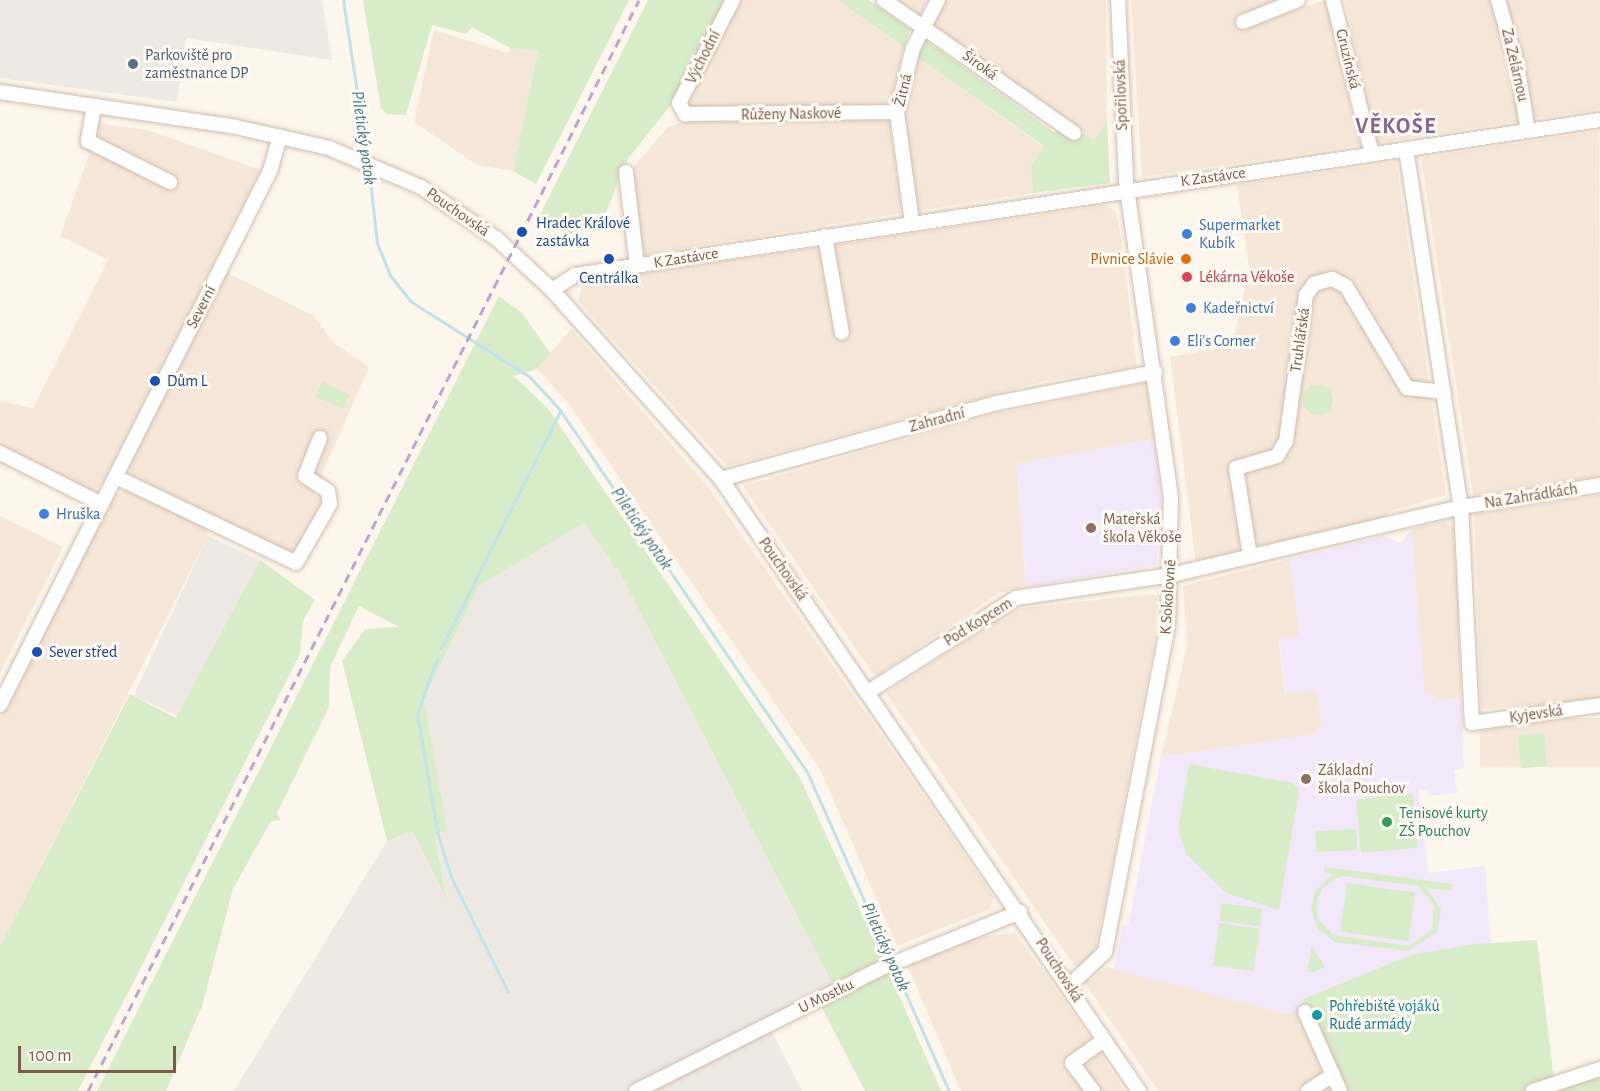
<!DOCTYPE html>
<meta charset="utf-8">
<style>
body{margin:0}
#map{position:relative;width:1600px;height:1091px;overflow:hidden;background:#fdf6ec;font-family:"Alegreya Sans",sans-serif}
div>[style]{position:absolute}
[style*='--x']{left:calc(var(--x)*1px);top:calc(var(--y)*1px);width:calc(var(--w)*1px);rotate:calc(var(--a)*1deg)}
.residential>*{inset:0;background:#f5e8da;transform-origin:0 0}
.industrial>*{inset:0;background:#efe9e4;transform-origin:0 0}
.education>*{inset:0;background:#f3e8fa}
.green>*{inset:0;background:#d8ecc9;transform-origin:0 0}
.round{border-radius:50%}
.stream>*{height:3px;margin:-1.5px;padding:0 1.5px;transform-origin:1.5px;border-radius:1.5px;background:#bfe3e8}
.roads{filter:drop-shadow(0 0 2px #d1beb0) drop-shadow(0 0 2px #d1beb0)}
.minor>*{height:14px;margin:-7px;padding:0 7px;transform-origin:7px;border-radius:7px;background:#fff}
.rail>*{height:3px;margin-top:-1.5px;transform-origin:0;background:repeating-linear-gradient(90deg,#b9a8c9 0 9px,transparent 0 15px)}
.dots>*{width:16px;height:16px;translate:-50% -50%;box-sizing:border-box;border:3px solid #fffaf3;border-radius:50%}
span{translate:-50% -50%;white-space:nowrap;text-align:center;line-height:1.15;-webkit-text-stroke:6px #fffaf3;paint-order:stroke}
.service-label{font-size:16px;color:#4e5e75}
.left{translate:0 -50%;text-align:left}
.street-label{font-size:16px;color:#7a5c4d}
.transit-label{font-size:16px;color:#164399}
.shop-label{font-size:16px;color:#366cbe}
.food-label{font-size:16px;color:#c56008}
.right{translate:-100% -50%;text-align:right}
.health-label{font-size:16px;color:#be3a42}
.education-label{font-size:16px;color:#785e54}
.leisure-label{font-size:16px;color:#27864d}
.culture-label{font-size:16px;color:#0d838f}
.water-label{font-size:18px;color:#437c86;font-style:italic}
.district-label{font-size:22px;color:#846695;font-weight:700;letter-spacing:1.5px}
.scale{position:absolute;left:18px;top:1046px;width:158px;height:27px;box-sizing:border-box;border:3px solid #7a5c4d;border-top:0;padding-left:8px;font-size:18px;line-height:21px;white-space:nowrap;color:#7a5c4d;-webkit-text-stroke:4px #fffaf3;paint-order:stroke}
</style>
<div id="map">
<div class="residential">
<div style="clip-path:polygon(739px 0,838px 0,904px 47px,889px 107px,685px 108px)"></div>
<div style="clip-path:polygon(897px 0,927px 0,919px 16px)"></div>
<div style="clip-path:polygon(945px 0,1106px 0,1107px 121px,1094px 140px,932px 25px)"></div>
<div style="clip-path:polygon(1131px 0,1289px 0,1245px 27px,1325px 0,1360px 145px,1142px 177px)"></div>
<div style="clip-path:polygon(1345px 0,1495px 0,1524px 120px,1376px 143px)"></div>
<div style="clip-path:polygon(1503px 0,1600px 0,1600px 109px,1531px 119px)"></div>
<div style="clip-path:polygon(434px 30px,508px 53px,510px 48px,538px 51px,513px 171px,477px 165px,414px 122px)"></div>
<div style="clip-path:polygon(917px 57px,1044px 147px,1031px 166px,1033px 193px,917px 211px,903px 116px)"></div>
<div style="clip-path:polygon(889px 120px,902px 213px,641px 255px,630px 171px,668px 127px,685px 121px)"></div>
<div style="clip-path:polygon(83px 121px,148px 130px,261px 170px,109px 471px,98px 488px,87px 491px,0 446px,0 401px,33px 408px,108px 260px,60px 236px,90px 153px,78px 147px)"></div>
<div style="clip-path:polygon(1599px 131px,1600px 476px,1473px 495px,1421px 158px)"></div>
<div style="clip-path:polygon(1396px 162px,1446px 495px,1391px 511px,1379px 520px,1196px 563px,1170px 357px,1232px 346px,1249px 268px,1237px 185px)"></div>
<div style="clip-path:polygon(1107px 205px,1116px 212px,1120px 230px,1137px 366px,1041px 382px,727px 466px,578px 301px,583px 282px)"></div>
<div style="clip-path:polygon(225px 272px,314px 316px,333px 342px,369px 367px,313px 495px,324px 501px,296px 558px,129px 475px,129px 465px)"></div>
<div style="clip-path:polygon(571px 329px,709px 488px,994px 897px,990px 909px,897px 946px,820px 769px,568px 403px,537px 369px)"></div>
<div style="clip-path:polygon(1146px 383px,1154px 439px,1017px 464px,1026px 587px,999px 593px,875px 677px,743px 486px,990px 415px)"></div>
<div style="clip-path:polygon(128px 488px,205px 526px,208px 536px,0 948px,0 717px,113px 496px)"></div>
<div style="clip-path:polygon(1600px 495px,1600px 699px,1481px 709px,1474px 514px)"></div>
<div style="clip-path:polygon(0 516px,63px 547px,0 673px)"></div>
<div style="clip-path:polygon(1444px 521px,1456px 530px,1461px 697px,1439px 700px,1424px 691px,1411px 529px)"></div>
<div style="clip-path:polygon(1290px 559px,1300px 636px,1279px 640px,1285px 693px,1317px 689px,1322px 726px,1312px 735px,1161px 757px,1187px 646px,1183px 586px)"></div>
<div style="clip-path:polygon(1150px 594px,1157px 596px,1155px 637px,1115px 852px,1094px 955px,1076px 968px,886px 693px,1014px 609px)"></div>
<div style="left:1600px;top:718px;width:49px;height:120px;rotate:90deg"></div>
<div style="clip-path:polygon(1015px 933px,1080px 1023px,1125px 1091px,961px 1091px,907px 965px,978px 937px)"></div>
<div style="clip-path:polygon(1108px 967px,1287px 1014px,1306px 1006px,1342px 1091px,1317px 1091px,1326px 1073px,1298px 1091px,1158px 1091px,1085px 983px)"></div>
</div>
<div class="industrial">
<div style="clip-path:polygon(0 0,322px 0,332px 60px,186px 38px,177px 102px,0 78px)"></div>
<div style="clip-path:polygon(584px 523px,622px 577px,834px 987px,766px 1020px,802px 1091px,234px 1091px,387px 841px,413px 831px,447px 897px,435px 834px,446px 831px,424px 698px,479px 586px)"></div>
<div style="left:208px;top:536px;width:57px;height:176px;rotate:25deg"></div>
</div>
<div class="education">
<div style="clip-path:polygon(1154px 439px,1161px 499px,1157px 565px,1026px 587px,1017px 464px)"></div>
<div style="clip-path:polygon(1411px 529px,1424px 691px,1439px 700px,1461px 697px,1464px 768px,1454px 770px,1457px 793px,1429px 796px,1428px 789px,1418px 790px,1429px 873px,1485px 866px,1491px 943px,1411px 955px,1304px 999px,1306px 1006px,1287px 1014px,1114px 969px,1122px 927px,1129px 922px,1161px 757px,1312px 735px,1322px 726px,1317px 690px,1286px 694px,1279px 639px,1300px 636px,1290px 559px,1384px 536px,1401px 543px)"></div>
</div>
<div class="green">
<div style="clip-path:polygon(363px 0,629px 0,536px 184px,513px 171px,538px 51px,510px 48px,472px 27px,466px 34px,432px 25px,406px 115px,387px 114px,381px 108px)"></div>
<div style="clip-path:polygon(648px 0,725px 0,670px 106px,627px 160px,602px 222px,570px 234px,538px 219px)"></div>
<div style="clip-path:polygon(838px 0,869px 0,910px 29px,904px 47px)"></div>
<div style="clip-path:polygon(924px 39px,1055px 133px,1065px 120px,1094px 140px,1107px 121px,1110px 183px,1033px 193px,1031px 166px,1044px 146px,917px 57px)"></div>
<div style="clip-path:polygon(499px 296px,522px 313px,550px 353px,537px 369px,514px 376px,549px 410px,799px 776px,884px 961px,834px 987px,622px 577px,584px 523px,479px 586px,424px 698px,447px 831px,435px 834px,447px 900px,413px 831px,387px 841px,342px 661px,365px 629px,399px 627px,359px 606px,330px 667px,329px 707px,277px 813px,281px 820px,271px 821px,233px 889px,202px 1006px,166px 1091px,97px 1091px)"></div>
<div style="left:322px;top:382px;width:30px;height:16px;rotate:24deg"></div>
<div class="round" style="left:1303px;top:385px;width:30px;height:30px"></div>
<div style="clip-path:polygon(260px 560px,315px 600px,303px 621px,300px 654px,78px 1091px,0 1091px,0 947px,130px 694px,176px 718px)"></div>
<div style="left:1544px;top:733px;width:33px;height:26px;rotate:85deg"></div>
<div style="clip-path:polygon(1189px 764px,1293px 783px,1299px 791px,1279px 910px,1226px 893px,1186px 854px,1178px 830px)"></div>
<div style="left:1413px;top:794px;width:54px;height:57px;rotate:85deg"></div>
<div style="left:1356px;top:829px;width:21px;height:41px;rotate:87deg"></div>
<div style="clip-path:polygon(evenodd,1325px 867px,1452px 884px,1451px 891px,1427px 888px,1441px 910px,1437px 932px,1408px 951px,1335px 942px,1318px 929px,1311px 909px,1315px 891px,1333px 874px,1324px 872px,1325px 867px,1342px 876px,1417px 886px,1434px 904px,1432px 930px,1408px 946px,1333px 935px,1317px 918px,1317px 900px,1324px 886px,1342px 876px)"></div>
<div style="left:1347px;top:883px;width:69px;height:49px;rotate:8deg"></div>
<div style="left:1222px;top:903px;width:41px;height:18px;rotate:8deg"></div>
<div style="left:1219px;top:923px;width:41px;height:43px;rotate:8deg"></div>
<div style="clip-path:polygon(1537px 940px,1554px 1079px,1526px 1086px,1525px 1091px,1342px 1091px,1303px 999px,1411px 955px,1474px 944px)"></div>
<div style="clip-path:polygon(1312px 946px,1325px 967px,1313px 972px,1307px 971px)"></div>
<div style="clip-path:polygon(887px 968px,918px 1039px,941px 1091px,865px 1091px,820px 1004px)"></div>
<div style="clip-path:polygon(1600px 1073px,1600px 1091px,1550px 1091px)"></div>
</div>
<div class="stream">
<div style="--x:343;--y:0;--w:160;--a:81.4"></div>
<div style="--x:369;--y:171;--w:72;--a:83.7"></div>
<div style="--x:377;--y:243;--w:35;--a:68"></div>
<div style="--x:390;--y:275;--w:33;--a:52"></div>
<div style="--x:410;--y:301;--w:142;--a:32.3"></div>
<div style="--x:530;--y:377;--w:45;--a:47.7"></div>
<div style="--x:560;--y:410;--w:440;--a:55.7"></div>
<div style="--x:808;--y:774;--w:205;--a:66.1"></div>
<div style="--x:441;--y:648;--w:265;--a:-63.3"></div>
<div style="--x:437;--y:658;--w:59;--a:109.7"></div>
<div style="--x:417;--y:714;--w:124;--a:80.2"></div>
<div style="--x:438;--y:836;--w:43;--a:72.4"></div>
<div style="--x:451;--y:877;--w:128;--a:63.6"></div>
<div style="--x:894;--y:967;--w:136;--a:66.1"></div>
</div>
<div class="roads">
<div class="minor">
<div style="--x:733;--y:0;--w:116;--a:117.7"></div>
<div style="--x:679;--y:103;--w:13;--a:61"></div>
<div style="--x:685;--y:114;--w:212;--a:-0.5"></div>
<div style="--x:884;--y:0;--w:232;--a:35"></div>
<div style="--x:1333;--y:0;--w:159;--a:75.8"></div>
<div style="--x:1498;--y:0;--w:67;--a:73.5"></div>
<div style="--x:1517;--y:64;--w:68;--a:80.7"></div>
<div style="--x:1243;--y:22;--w:59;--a:-21.8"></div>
<div style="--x:0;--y:92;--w:239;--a:8.4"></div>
<div style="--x:236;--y:127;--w:95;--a:12.7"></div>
<div style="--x:329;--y:148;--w:100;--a:23"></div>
<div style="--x:421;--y:187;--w:92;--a:34.4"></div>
<div style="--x:497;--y:239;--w:75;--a:42.8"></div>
<div style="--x:552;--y:290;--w:254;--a:48.2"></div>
<div style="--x:721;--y:479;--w:741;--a:55.67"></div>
<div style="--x:94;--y:106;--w:36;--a:100"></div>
<div style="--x:88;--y:141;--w:92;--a:26.6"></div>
<div style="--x:1406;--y:149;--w:362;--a:81.3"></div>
<div style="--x:1461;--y:507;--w:216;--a:87.1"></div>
<div style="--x:1472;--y:723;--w:129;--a:-8"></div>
<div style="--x:626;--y:172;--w:94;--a:83.3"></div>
<div style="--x:912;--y:222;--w:111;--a:-97.8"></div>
<div style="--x:897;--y:112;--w:66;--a:-76"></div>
<div style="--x:913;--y:48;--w:54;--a:-62.5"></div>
<div style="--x:825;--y:236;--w:98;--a:80.1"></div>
<div style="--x:552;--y:290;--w:27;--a:-33"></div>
<div style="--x:575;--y:275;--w:1037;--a:-8.6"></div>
<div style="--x:0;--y:453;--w:114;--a:26.6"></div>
<div style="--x:116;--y:477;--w:199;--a:25.5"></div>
<div style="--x:296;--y:563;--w:68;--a:-60"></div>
<div style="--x:330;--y:504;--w:13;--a:-99"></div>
<div style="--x:328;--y:491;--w:27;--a:-147"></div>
<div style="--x:305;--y:476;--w:41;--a:-68.5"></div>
<div style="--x:721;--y:479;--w:286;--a:-15.4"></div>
<div style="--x:997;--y:403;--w:161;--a:-11.1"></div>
<div style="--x:1250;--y:556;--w:89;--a:-99"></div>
<div style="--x:1236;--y:468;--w:43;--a:-16.3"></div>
<div style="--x:1277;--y:456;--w:17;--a:-59"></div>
<div style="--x:1286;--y:441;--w:147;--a:-82.2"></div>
<div style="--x:1306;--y:295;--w:14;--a:-54"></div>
<div style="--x:1314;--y:284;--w:19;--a:-16"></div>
<div style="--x:1332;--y:279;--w:16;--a:27"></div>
<div style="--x:1346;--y:286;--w:119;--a:59.1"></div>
<div style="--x:1407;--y:388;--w:37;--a:6"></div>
<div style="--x:868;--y:692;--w:175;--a:-32.4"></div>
<div style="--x:1016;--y:598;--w:157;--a:-8.4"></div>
<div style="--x:1171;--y:575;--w:298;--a:-13.2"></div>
<div style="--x:1461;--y:507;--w:141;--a:-9"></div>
<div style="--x:0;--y:705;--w:598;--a:-63.18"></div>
<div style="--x:270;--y:171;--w:36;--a:-74"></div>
<div style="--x:1069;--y:986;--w:50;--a:-43.4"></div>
<div style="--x:1105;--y:952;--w:332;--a:-79.1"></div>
<div style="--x:1168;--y:626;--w:128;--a:-88.7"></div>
<div style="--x:1171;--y:498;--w:321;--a:-98.1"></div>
<div style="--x:1126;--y:180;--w:180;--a:-92.5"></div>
<div style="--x:1305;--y:1012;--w:86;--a:66.1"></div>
<div style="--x:636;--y:1091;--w:275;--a:-26.6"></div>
<div style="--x:882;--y:968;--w:149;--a:-22.1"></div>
<div style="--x:1093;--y:1091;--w:35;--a:-127"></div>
<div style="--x:1072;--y:1063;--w:39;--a:-36"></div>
<div style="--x:1308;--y:1091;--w:30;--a:-33"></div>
<div style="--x:1533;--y:1091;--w:71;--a:-18.2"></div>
</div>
</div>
<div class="rail">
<div style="--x:88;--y:1091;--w:1222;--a:-63.2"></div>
</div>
<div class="dots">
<div style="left:133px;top:64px;background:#5c6f8a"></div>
<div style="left:522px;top:232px;background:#1a4fb4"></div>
<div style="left:1187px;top:234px;background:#3f7fe0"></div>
<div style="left:609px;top:259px;background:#1a4fb4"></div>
<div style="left:1186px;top:259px;background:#e8710a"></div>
<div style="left:1187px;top:277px;background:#e0444e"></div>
<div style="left:1191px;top:308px;background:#3f7fe0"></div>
<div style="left:1175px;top:341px;background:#3f7fe0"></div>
<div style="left:155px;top:381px;background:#1a4fb4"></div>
<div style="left:44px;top:514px;background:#3f7fe0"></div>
<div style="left:1091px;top:528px;background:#8d6e63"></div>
<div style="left:37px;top:652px;background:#1a4fb4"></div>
<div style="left:1306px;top:779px;background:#8d6e63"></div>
<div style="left:1387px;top:822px;background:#2e9e5b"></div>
<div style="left:1317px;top:1015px;background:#0f9aa8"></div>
</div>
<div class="service-label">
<span class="left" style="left:145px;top:64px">Parkoviště pro<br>zaměstnance DP</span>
</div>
<div class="street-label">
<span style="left:703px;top:57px;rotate:-63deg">Východní</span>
<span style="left:1348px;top:59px;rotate:76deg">Gruzínská</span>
<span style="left:980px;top:65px;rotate:36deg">Široká</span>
<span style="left:1515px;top:65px;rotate:77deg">Za Zelárnou</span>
<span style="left:903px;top:90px;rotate:-76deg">Žitná</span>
<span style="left:1121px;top:95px;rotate:-92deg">Spořilovská</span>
<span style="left:791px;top:114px;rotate:-1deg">Růženy Naskové</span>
<span style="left:1213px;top:177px;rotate:-8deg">K Zastávce</span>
<span style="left:458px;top:212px;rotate:35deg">Pouchovská</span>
<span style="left:686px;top:258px;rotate:-9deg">K Zastávce</span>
<span style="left:201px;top:307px;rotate:-63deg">Severní</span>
<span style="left:1300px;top:340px;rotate:-82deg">Truhlářská</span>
<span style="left:937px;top:420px;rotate:-15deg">Zahradní</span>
<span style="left:1531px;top:496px;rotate:-9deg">Na Zahrádkách</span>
<span style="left:783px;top:569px;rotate:55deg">Pouchovská</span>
<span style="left:1168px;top:597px;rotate:-86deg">K Sokolovně</span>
<span style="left:978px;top:622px;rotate:-32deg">Pod Kopcem</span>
<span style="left:1536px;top:714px;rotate:-8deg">Kyjevská</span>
<span style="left:1059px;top:970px;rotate:57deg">Pouchovská</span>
<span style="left:826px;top:996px;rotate:-26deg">U Mostku</span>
</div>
<div class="transit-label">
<span class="left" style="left:536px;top:232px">Hradec Králové<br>zastávka</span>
<span style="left:609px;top:278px">Centrálka</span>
<span class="left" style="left:167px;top:381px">Dům L</span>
<span class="left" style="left:49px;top:652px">Sever střed</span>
</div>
<div class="shop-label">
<span class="left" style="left:1199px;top:234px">Supermarket<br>Kubík</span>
<span class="left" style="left:1203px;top:308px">Kadeřnictví</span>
<span class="left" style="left:1187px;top:341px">Eli's Corner</span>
<span class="left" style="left:56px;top:514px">Hruška</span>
</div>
<div class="food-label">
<span class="right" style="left:1174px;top:259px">Pivnice Slávie</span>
</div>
<div class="health-label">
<span class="left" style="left:1199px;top:277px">Lékárna Věkoše</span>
</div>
<div class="education-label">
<span class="left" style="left:1103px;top:528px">Mateřská<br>škola Věkoše</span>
<span class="left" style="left:1318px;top:779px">Základní<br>škola Pouchov</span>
</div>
<div class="leisure-label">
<span class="left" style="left:1399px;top:822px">Tenisové kurty<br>ZŠ Pouchov</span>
</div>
<div class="culture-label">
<span class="left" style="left:1329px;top:1015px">Pohřebiště vojáků<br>Rudé armády</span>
</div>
<div class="water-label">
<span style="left:363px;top:138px;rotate:82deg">Piletický potok</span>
<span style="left:641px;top:529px;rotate:56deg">Piletický potok</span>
<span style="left:885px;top:947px;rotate:66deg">Piletický potok</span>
</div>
<div class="district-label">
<span style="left:1396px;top:127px">VĚKOŠE</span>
</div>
<div class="scale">100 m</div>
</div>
